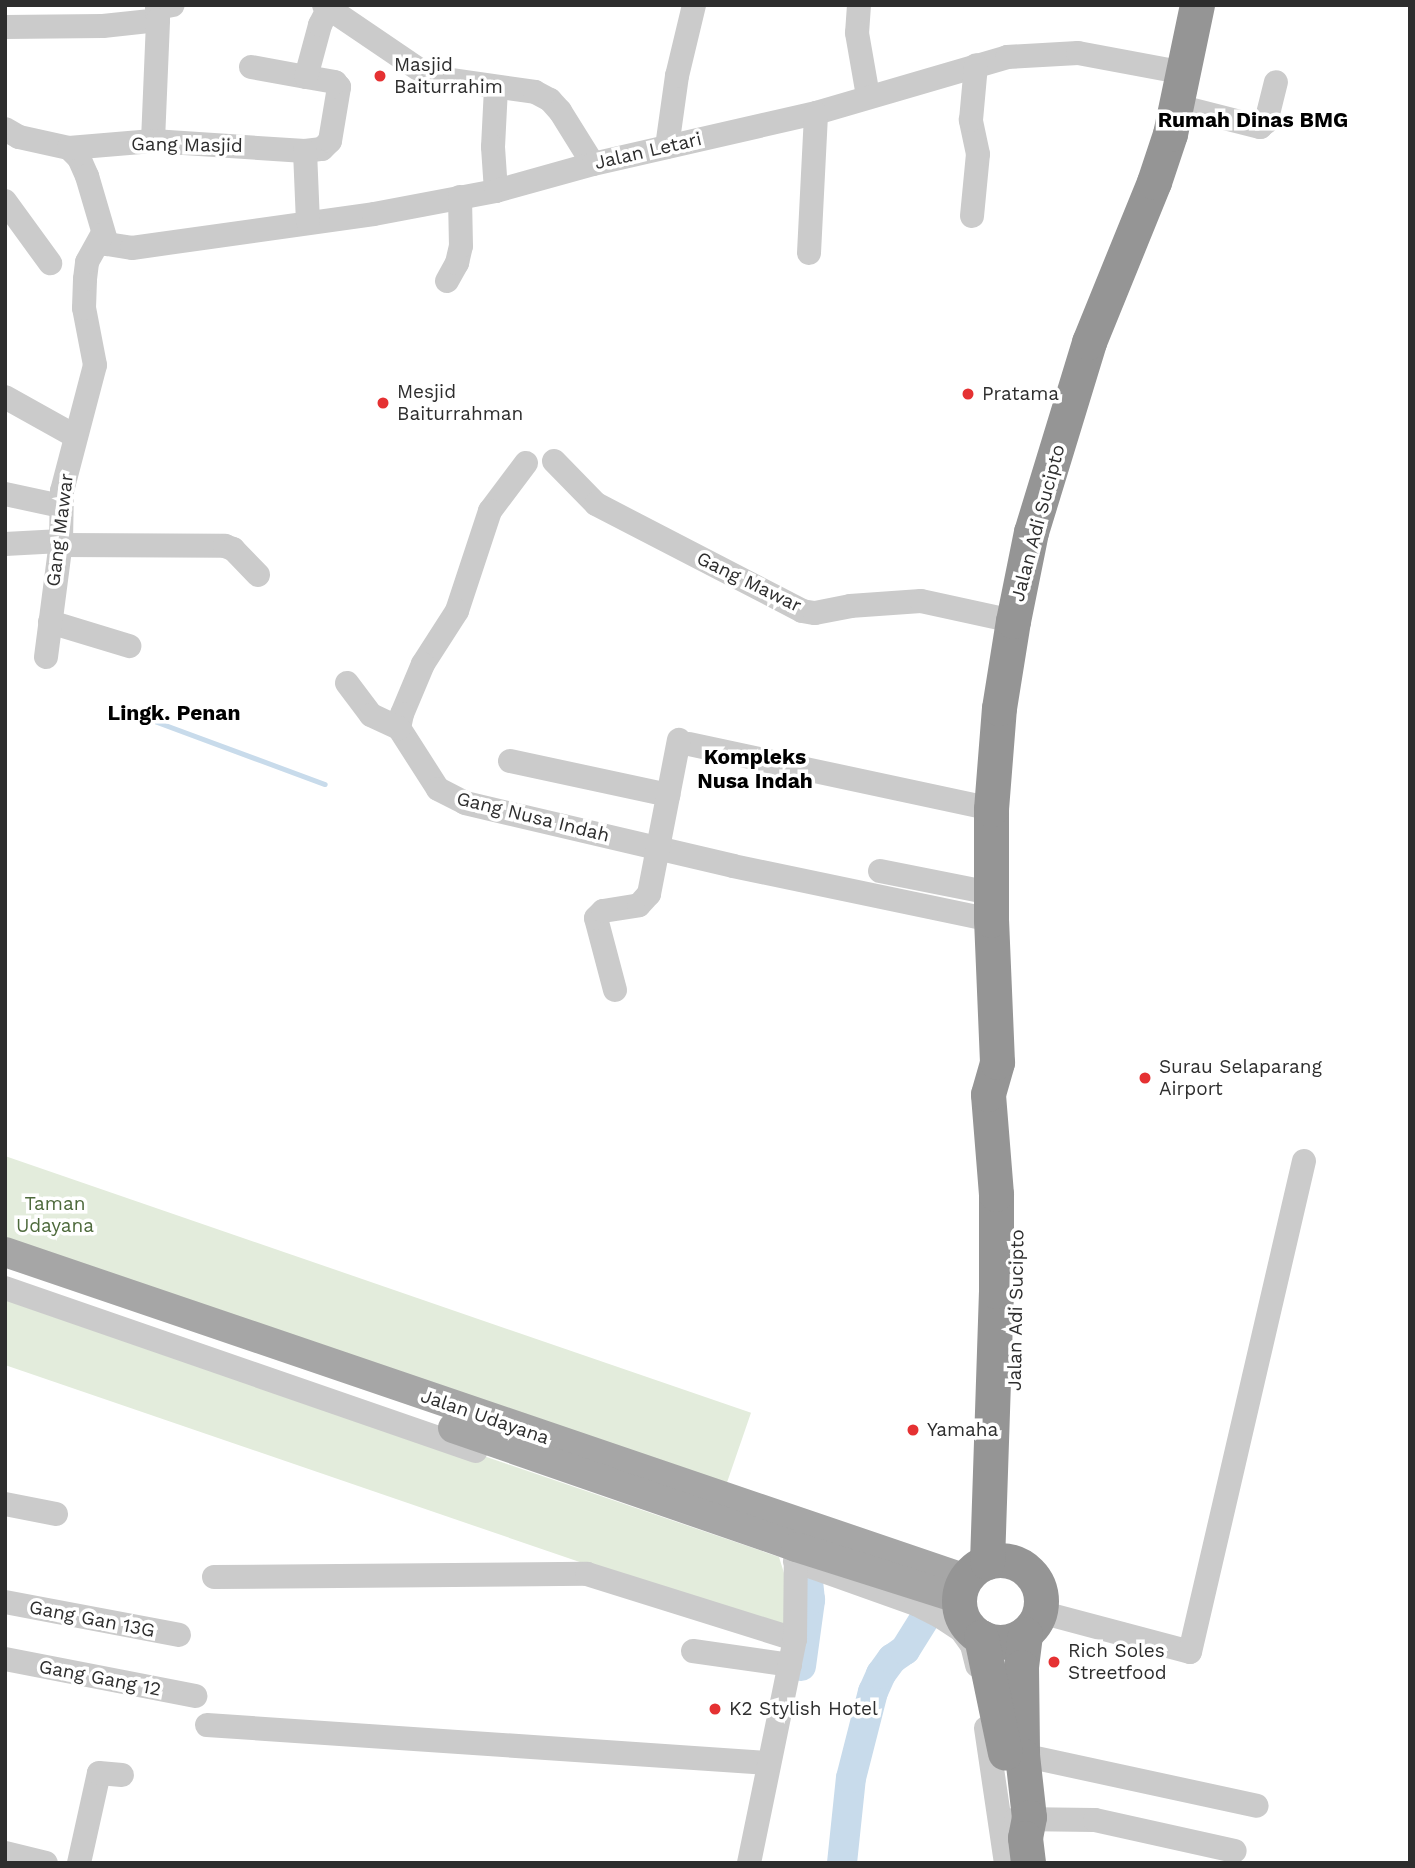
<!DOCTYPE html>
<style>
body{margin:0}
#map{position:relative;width:1415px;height:1868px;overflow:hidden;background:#fff;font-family:"Work Sans",sans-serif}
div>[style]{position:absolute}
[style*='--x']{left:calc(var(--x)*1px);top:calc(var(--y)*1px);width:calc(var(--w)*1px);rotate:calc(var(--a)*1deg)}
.green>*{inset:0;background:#e3ecdc;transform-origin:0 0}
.stream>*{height:5px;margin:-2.5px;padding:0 2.5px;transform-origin:2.5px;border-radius:2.5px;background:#c8dbeb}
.river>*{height:30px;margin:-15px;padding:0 15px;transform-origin:15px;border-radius:15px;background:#c8dbeb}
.minor>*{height:24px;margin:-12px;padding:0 12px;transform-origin:12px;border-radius:12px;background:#cbcbcb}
.major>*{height:30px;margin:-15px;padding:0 15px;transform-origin:15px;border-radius:15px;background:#a6a6a6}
.highway>*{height:35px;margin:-17.5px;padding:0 17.5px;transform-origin:17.5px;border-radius:17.5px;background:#959595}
.highway>.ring{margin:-17.5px;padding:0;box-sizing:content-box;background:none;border:35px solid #959595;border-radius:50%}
.dots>*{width:19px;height:19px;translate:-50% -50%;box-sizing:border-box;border:4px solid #fff;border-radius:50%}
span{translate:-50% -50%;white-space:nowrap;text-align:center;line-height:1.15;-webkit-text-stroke:7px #fff;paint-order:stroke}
.poi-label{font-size:19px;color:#2e2e2e}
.left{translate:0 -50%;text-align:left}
.street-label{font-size:19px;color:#2e2e2e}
.park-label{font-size:19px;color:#4e6a3c}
.neighbourhood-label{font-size:21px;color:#000;font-weight:700}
.frame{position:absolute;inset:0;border:7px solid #2e2e2e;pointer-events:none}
</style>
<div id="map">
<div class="green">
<div style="left:5px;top:1156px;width:789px;height:83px;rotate:19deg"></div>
<div style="clip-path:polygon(5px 1292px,779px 1557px,788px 1586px,787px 1633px,5px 1365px)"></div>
</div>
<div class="stream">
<div style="--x:138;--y:715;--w:199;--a:20.3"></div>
</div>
<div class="river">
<div style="--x:801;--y:1666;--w:67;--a:-82.2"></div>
<div style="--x:810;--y:1600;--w:27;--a:-96"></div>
<div style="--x:842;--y:1863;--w:85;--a:-84"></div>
<div style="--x:851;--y:1778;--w:89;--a:-75.7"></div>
<div style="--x:873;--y:1692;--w:20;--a:-66"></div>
<div style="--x:881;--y:1674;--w:19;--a:-54"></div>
<div style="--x:892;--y:1659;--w:16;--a:-35"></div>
<div style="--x:905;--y:1650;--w:38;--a:-58"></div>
</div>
<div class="minor">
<div style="--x:324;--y:5;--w:128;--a:34.2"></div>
<div style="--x:430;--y:77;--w:106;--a:8.1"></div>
<div style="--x:535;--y:92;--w:17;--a:28"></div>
<div style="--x:550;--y:100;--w:15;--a:48"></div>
<div style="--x:560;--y:111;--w:62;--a:58.1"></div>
<div style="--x:859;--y:5;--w:28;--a:94"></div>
<div style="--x:857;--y:33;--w:64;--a:80.1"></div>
<div style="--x:5;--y:27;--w:98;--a:-0.6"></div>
<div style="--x:103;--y:26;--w:55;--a:-6.2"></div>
<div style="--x:158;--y:20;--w:12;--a:-95"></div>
<div style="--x:157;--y:8;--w:16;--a:-11"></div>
<div style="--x:251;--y:67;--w:56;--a:10.3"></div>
<div style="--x:496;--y:88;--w:59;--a:92.9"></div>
<div style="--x:493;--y:147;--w:44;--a:86.1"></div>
<div style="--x:1177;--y:106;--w:86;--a:14.2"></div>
<div style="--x:1260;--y:127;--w:8;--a:-40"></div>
<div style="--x:1266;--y:122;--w:41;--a:-76"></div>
<div style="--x:5;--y:129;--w:16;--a:30"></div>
<div style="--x:19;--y:137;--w:51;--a:12.4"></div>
<div style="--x:69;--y:148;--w:14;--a:45"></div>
<div style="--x:79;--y:158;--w:20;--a:66"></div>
<div style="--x:87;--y:176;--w:71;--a:73.6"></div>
<div style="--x:107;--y:244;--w:25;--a:9"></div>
<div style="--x:132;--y:248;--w:244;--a:-8"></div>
<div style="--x:374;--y:214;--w:124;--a:-10.7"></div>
<div style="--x:496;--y:191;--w:101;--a:-15.6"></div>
<div style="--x:593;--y:164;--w:229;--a:-12.9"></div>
<div style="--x:816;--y:113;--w:199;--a:-16.3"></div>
<div style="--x:1007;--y:57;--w:71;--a:-3.2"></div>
<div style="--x:1078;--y:53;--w:109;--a:10.6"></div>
<div style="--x:153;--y:141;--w:121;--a:-87.6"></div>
<div style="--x:667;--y:147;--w:72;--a:-82"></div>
<div style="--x:677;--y:76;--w:73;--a:-76.5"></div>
<div style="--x:69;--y:148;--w:84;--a:-4.8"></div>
<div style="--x:153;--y:141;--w:152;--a:3.8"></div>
<div style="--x:305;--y:151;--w:17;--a:-7"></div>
<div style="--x:322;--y:149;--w:11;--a:-45"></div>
<div style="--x:330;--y:141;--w:55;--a:-80.5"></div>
<div style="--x:339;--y:87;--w:6;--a:-129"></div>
<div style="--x:335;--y:82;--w:29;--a:-170"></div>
<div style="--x:306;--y:77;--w:54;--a:-74.9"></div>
<div style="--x:320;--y:25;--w:20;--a:-63"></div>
<div style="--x:305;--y:151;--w:71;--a:87.6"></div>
<div style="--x:5;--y:201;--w:77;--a:54"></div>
<div style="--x:972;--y:216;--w:62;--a:-84.5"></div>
<div style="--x:978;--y:154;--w:35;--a:-102"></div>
<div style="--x:971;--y:120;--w:55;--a:-84.8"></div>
<div style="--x:809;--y:253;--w:140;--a:-87.1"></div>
<div style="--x:447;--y:281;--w:21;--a:-61"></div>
<div style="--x:457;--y:263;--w:17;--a:-77"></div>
<div style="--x:461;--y:246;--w:49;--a:-91.2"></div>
<div style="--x:5;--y:397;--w:80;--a:29.1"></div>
<div style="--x:554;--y:461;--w:60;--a:45.7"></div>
<div style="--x:596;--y:504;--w:232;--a:27.4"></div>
<div style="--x:802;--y:611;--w:13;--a:9"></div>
<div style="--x:815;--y:613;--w:36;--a:-11"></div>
<div style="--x:850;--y:606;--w:71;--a:-4"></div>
<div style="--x:921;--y:601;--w:94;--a:12.3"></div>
<div style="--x:526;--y:463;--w:60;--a:126.9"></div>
<div style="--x:490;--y:511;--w:105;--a:108.3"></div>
<div style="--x:457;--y:611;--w:63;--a:122.7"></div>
<div style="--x:423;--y:664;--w:54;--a:112.8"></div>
<div style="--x:402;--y:714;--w:14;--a:102"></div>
<div style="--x:399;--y:728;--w:72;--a:57.4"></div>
<div style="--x:438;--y:789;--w:30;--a:27"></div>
<div style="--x:465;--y:803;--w:275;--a:13.2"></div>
<div style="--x:733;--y:866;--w:264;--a:11.8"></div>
<div style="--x:5;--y:494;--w:57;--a:12.1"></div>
<div style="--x:5;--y:544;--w:56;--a:-3.1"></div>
<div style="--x:60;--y:545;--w:165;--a:0.3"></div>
<div style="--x:225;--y:546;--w:9;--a:21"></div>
<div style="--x:233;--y:549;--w:36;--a:46"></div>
<div style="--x:50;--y:622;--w:83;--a:16.9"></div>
<div style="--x:46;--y:657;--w:117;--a:-82.6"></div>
<div style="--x:61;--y:541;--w:50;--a:-88.9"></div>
<div style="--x:62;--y:491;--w:130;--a:-75.3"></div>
<div style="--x:95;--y:365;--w:58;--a:-100.9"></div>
<div style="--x:84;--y:308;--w:29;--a:-88"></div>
<div style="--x:85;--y:279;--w:17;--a:-83"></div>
<div style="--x:87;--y:262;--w:31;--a:-61"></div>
<div style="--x:347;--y:683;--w:40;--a:53"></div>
<div style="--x:371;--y:715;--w:31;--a:25"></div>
<div style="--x:689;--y:744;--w:309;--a:12.1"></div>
<div style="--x:510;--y:761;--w:162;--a:12.1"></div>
<div style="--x:880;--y:871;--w:113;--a:11.2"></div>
<div style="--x:615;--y:990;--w:74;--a:-104.8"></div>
<div style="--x:596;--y:918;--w:10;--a:-45"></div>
<div style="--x:603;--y:911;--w:36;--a:-9"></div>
<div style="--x:639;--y:905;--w:15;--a:-48"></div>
<div style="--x:649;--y:894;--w:157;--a:-79"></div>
<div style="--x:5;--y:1288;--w:498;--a:19.1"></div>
<div style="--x:5;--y:1504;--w:52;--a:11.1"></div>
<div style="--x:795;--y:1561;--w:128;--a:19.6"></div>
<div style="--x:916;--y:1604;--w:28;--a:27"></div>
<div style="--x:941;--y:1617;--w:24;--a:33"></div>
<div style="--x:961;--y:1630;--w:19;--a:54"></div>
<div style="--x:972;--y:1645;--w:21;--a:76"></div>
<div style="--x:214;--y:1577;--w:373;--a:-0.5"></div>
<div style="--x:587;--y:1574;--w:218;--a:17.4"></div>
<div style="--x:5;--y:1602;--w:177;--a:10.7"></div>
<div style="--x:1040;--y:1612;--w:155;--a:14.9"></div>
<div style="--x:1190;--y:1652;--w:504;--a:-76.93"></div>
<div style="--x:693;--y:1651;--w:98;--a:8.2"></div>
<div style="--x:5;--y:1659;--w:194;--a:11"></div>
<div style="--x:207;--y:1725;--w:563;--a:3.87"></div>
<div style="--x:986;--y:1728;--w:136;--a:81.6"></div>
<div style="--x:1022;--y:1755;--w:240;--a:12.2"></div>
<div style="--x:1016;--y:1819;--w:79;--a:0.7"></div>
<div style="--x:1095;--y:1820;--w:143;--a:12.5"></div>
<div style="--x:5;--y:1853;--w:42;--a:13.7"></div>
<div style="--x:79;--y:1863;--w:92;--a:-77.5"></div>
<div style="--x:99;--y:1773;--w:23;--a:5"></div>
<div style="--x:749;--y:1863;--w:229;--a:-78.4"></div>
<div style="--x:795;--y:1639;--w:91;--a:-89.4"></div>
</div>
<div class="major">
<div style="--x:5;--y:1252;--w:1015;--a:18.79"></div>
<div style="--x:453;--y:1428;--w:363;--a:19.1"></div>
<div style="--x:796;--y:1547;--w:172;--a:17.6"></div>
</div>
<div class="highway">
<div class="ring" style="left:959px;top:1560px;width:47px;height:47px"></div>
<div style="--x:987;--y:1562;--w:271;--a:-88.1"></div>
<div style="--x:996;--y:1291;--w:97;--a:-90"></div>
<div style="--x:996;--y:1194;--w:100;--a:-94.6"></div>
<div style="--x:988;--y:1094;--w:33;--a:-74"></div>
<div style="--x:997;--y:1062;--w:142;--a:-92.4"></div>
<div style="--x:991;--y:920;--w:111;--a:-90"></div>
<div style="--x:991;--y:809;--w:101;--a:-85.5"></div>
<div style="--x:999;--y:708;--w:88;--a:-80.9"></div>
<div style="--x:1013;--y:621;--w:91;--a:-78.6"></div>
<div style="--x:1031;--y:532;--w:199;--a:-73"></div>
<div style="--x:1089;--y:342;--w:173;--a:-67.9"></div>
<div style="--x:1154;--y:182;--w:51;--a:-71.6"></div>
<div style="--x:1170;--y:134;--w:132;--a:-78.2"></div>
<div style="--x:1025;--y:1634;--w:33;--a:97"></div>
<div style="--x:1021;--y:1667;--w:88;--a:89.3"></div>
<div style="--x:1022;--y:1755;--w:62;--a:83.6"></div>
<div style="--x:1029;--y:1817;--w:21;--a:101"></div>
<div style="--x:1025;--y:1838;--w:25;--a:83"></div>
<div style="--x:981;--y:1637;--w:118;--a:78.3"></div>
</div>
<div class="dots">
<div style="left:380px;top:76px;background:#e53132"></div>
<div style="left:968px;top:394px;background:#e53132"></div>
<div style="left:383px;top:403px;background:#e53132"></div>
<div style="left:1145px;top:1078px;background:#e53132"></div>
<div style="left:913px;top:1430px;background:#e53132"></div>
<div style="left:1054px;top:1662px;background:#e53132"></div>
<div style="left:715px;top:1709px;background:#e53132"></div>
</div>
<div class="poi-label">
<span class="left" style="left:394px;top:76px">Masjid<br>Baiturrahim</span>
<span class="left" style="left:397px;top:403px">Mesjid<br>Baiturrahman</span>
<span class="left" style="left:982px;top:394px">Pratama</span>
<span class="left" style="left:1159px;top:1078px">Surau Selaparang<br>Airport</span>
<span class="left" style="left:927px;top:1430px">Yamaha</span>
<span class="left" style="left:1068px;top:1662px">Rich Soles<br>Streetfood</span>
<span class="left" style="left:729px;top:1709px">K2 Stylish Hotel</span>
</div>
<div class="street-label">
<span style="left:187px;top:145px;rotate:1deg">Gang Masjid</span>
<span style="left:648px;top:151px;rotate:-13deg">Jalan Letari</span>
<span style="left:1038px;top:523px;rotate:-75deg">Jalan Adi Sucipto</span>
<span style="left:60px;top:530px;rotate:-83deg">Gang Mawar</span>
<span style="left:749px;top:582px;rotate:26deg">Gang Mawar</span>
<span style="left:533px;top:817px;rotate:14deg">Gang Nusa Indah</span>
<span style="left:1016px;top:1310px;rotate:-89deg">Jalan Adi Sucipto</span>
<span style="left:485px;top:1417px;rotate:19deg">Jalan Udayana</span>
<span style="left:92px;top:1619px;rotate:11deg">Gang Gan 13G</span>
<span style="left:100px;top:1678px;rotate:11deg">Gang Gang 12</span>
</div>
<div class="park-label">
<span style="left:55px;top:1215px">Taman<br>Udayana</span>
</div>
<div class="neighbourhood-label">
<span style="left:1253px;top:120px">Rumah Dinas BMG</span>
<span style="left:174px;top:713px">Lingk. Penan</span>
<span style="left:755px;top:769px">Kompleks<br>Nusa Indah</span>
</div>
<div class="frame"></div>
</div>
